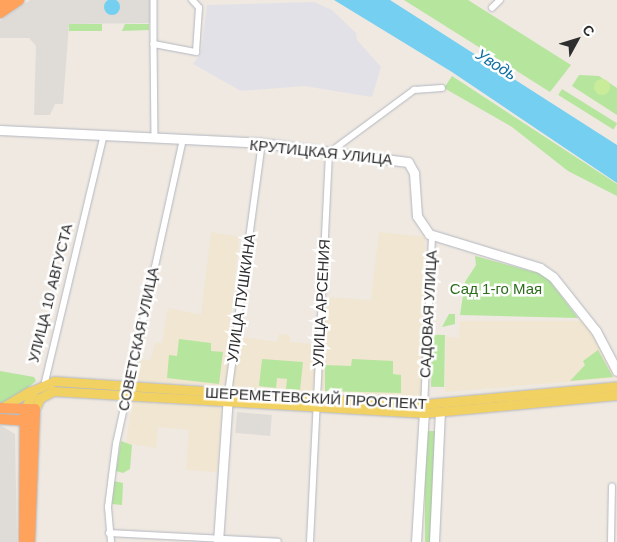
<!DOCTYPE html>
<meta charset="utf-8">
<style>
body{margin:0}
#map{position:relative;width:617px;height:542px;overflow:hidden;background:#efe9e1;font-family:Arial,sans-serif}
div>[style]{position:absolute}
[style*='--x']{left:calc(var(--x)*1px);top:calc(var(--y)*1px);width:calc(var(--w)*1px);rotate:calc(var(--a)*1deg)}
.industrial>*{inset:0;background:#e3e1e8}
.education>*{inset:0;background:#f0e6d1}
.green>*{inset:0;background:#b6e59e;transform-origin:0 0}
.pitch>*{inset:0;background:#c9ec9a}
.round{border-radius:50%}
.plaza>*{inset:0;background:#dfdcd8;transform-origin:0 0}
.water>*{inset:0;background:#75cff0}
.roads{filter:drop-shadow(0 0 1px #b4b7c1) drop-shadow(0 0 1px #b4b7c1)}
.street>*{height:5.5px;margin:-2.75px;padding:0 2.75px;transform-origin:2.75px;border-radius:2.75px;background:#fff}
.secondary>*{height:9px;margin:-4.5px;padding:0 4.5px;transform-origin:4.5px;border-radius:4.5px;background:#fff}
.primary>*{height:9px;margin:-4.5px;padding:0 4.5px;transform-origin:4.5px;border-radius:4.5px;background:#f2d163}
.highway>*{height:10px;margin:-5px;padding:0 5px;transform-origin:5px;border-radius:5px;background:#ffa35c}
span{translate:-50% -50%;white-space:nowrap;text-align:center;line-height:1.15;-webkit-text-stroke:5px #fff;paint-order:stroke}
.street-label{font-size:15px;color:#2e2e2e}
.park-label{font-size:15px;color:#2c6e1b}
.water-label{font-size:16px;color:#0d6fa3;font-style:italic}
.north{position:absolute;left:552px;top:15px;width:50px;height:50px;-webkit-text-stroke:4px #fff;paint-order:stroke;rotate:51deg;font-size:14px;font-weight:700;line-height:20px;text-align:center;color:#2e2e2e}
.north::after{content:'';display:block;margin:auto;width:18px;height:22px;background:#2e2e2e;clip-path:polygon(50% 0,100% 100%,50% 72%,0 100%)}
</style>
<div id="map">
<div class="industrial">
<div style="clip-path:polygon(314px 2px,332px 10px,356px 33px,357px 40px,381px 67px,372px 97px,304px 86px,241px 91px,193px 64px,201px 53px,207px 5px)"></div>
</div>
<div class="education">
<div style="clip-path:polygon(211px 232px,239px 237px,229px 335px,277px 342px,279px 334px,290px 335px,290px 342px,322px 345px,324px 297px,371px 300px,379px 232px,425px 237px,423px 399px,137px 381px,141px 359px,150px 361px,155px 343px,162px 343px,168px 308px,201px 315px)"></div>
<div style="clip-path:polygon(460px 321px,584px 321px,603px 347px,615px 378px,445px 392px,446px 337px,459px 338px)"></div>
<div style="clip-path:polygon(133px 401px,222px 408px,217px 472px,186px 470px,189px 430px,158px 427px,156px 448px,126px 443px)"></div>
</div>
<div class="green">
<div style="clip-path:polygon(404px 0,468px 0,571px 65px,550px 92px)"></div>
<div style="left:69px;top:24px;width:33px;height:7px"></div>
<div style="clip-path:polygon(125px 24px,149px 24px,149px 30px,122px 31px)"></div>
<div style="clip-path:polygon(579px 75px,599px 76px,617px 88px,617px 115px,572px 86px)"></div>
<div style="clip-path:polygon(452px 76px,617px 184px,617px 196px,568px 171px,512px 127px,444px 88px)"></div>
<div style="left:562px;top:89px;width:65px;height:7px;rotate:32deg"></div>
<div style="clip-path:polygon(475px 256px,538px 273px,549px 280px,578px 318px,460px 315px,465px 282px,476px 265px)"></div>
<div style="clip-path:polygon(449px 314px,455px 314px,455px 324px,442px 327px)"></div>
<div style="left:445px;top:335px;width:52px;height:13px;rotate:91deg"></div>
<div style="clip-path:polygon(179px 339px,211px 343px,211px 351px,223px 352px,219px 384px,167px 378px,169px 355px,177px 356px)"></div>
<div style="clip-path:polygon(598px 350px,613px 377px,570px 381px,585px 365px,583px 361px)"></div>
<div style="clip-path:polygon(262px 359px,303px 362px,300px 390px,286px 389px,287px 379px,277px 378px,276px 388px,259px 386px)"></div>
<div style="clip-path:polygon(352px 359px,393px 361px,393px 374px,401px 375px,401px 393px,325px 391px,325px 365px,351px 366px)"></div>
<div style="clip-path:polygon(0 371px,34px 377px,36px 381px,11px 402px,0 405px)"></div>
<div style="left:425px;top:431px;width:13px;height:111px"></div>
<div style="clip-path:polygon(121px 441px,132px 445px,130px 469px,123px 473px,116px 471px)"></div>
<div style="clip-path:polygon(114px 481px,123px 483px,122px 505px,112px 504px)"></div>
</div>
<div class="pitch">
<div class="round" style="left:594px;top:79px;width:16px;height:16px"></div>
</div>
<div class="plaza">
<div style="clip-path:polygon(30px 0,154px 0,154px 23px,69px 24px,63px 104px,55px 104px,50px 115px,34px 115px,36px 46px,29px 38px,0 38px,0 21px)"></div>
<div style="left:237px;top:412px;width:35px;height:21px;rotate:5deg"></div>
<div style="clip-path:polygon(0 425px,15px 434px,17px 542px,0 542px)"></div>
</div>
<div class="water">
<div class="round" style="left:104px;top:-1px;width:16px;height:16px"></div>
<div style="clip-path:polygon(334px 0,390px 0,617px 145px,617px 183px,452px 72px)"></div>
</div>
<div class="roads">
<div class="street">
<div style="--x:154;--y:0;--w:44;--a:90"></div>
<div style="--x:154;--y:44;--w:43;--a:10.8"></div>
<div style="--x:196;--y:52;--w:44;--a:-86.1"></div>
<div style="--x:199;--y:8;--w:11;--a:-131"></div>
<div style="--x:492;--y:8;--w:11;--a:-45"></div>
<div style="--x:154;--y:44;--w:93;--a:89.4"></div>
<div style="--x:45;--y:382;--w:254;--a:-76.6"></div>
<div style="--x:228;--y:394;--w:253;--a:-82.3"></div>
<div style="--x:424;--y:407;--w:170;--a:-87.3"></div>
<div style="--x:109;--y:533;--w:169;--a:3"></div>
<div style="--x:111;--y:542;--w:35;--a:-95"></div>
<div style="--x:108;--y:507;--w:64;--a:-82.8"></div>
<div style="--x:116;--y:444;--w:312;--a:-77.6"></div>
<div style="--x:310;--y:542;--w:389;--a:-87.2"></div>
<div style="--x:329;--y:153;--w:106;--a:-36.5"></div>
<div style="--x:414;--y:90;--w:28;--a:-4"></div>
<div style="--x:611;--y:542;--w:55;--a:-89"></div>
</div>
<div class="secondary">
<div style="--x:0;--y:130;--w:262;--a:2.8"></div>
<div style="--x:262;--y:143;--w:147;--a:7.4"></div>
<div style="--x:408;--y:162;--w:13;--a:61"></div>
<div style="--x:414;--y:173;--w:43;--a:86"></div>
<div style="--x:417;--y:216;--w:22;--a:56"></div>
<div style="--x:429;--y:234;--w:116;--a:17"></div>
<div style="--x:540;--y:268;--w:16;--a:35"></div>
<div style="--x:553;--y:277;--w:69;--a:51.5"></div>
<div style="--x:596;--y:331;--w:45;--a:62.3"></div>
<div style="--x:218;--y:542;--w:147;--a:-86.1"></div>
<div style="--x:416;--y:542;--w:129;--a:-86.5"></div>
<div style="--x:434;--y:542;--w:130;--a:-87.4"></div>
</div>
<div class="primary">
<div style="--x:3;--y:407;--w:31;--a:-31"></div>
<div style="--x:25;--y:409;--w:21;--a:-65"></div>
<div style="--x:34;--y:390;--w:22;--a:-24"></div>
<div style="--x:54;--y:381;--w:361;--a:3.8"></div>
<div style="--x:414;--y:405;--w:204;--a:-5.3"></div>
<div style="--x:35;--y:409;--w:12;--a:-66"></div>
<div style="--x:40;--y:398;--w:15;--a:-28"></div>
<div style="--x:53;--y:391;--w:372;--a:3.4"></div>
<div style="--x:424;--y:413;--w:194;--a:-5.3"></div>
</div>
<div class="highway">
<div style="--x:0;--y:4;--w:7;--a:-34"></div>
<div style="--x:0;--y:13;--w:23;--a:-34"></div>
<div style="--x:0;--y:408;--w:35;--a:2"></div>
<div style="--x:35;--y:409;--w:133;--a:92.2"></div>
<div style="--x:0;--y:419;--w:29;--a:4"></div>
<div style="--x:24;--y:542;--w:133;--a:-89.6"></div>
</div>
</div>
<div class="street-label">
<span style="left:321px;top:152px;rotate:6deg">КРУТИЦКАЯ УЛИЦА</span>
<span style="left:50px;top:293px;rotate:-76deg">УЛИЦА 10 АВГУСТА</span>
<span style="left:241px;top:298px;rotate:-82deg">УЛИЦА ПУШКИНА</span>
<span style="left:321px;top:303px;rotate:-87deg">УЛИЦА АРСЕНИЯ</span>
<span style="left:428px;top:314px;rotate:-87deg">САДОВАЯ УЛИЦА</span>
<span style="left:138px;top:339px;rotate:-78deg">СОВЕТСКАЯ УЛИЦА</span>
<span style="left:316px;top:398px;rotate:3deg">ШЕРЕМЕТЕВСКИЙ ПРОСПЕКТ</span>
</div>
<div class="park-label">
<span style="left:496px;top:289px">Сад 1-го Мая</span>
</div>
<div class="water-label">
<span style="left:496px;top:65px;rotate:32deg">Уводь</span>
</div>
<div class="north">С</div>
</div>
